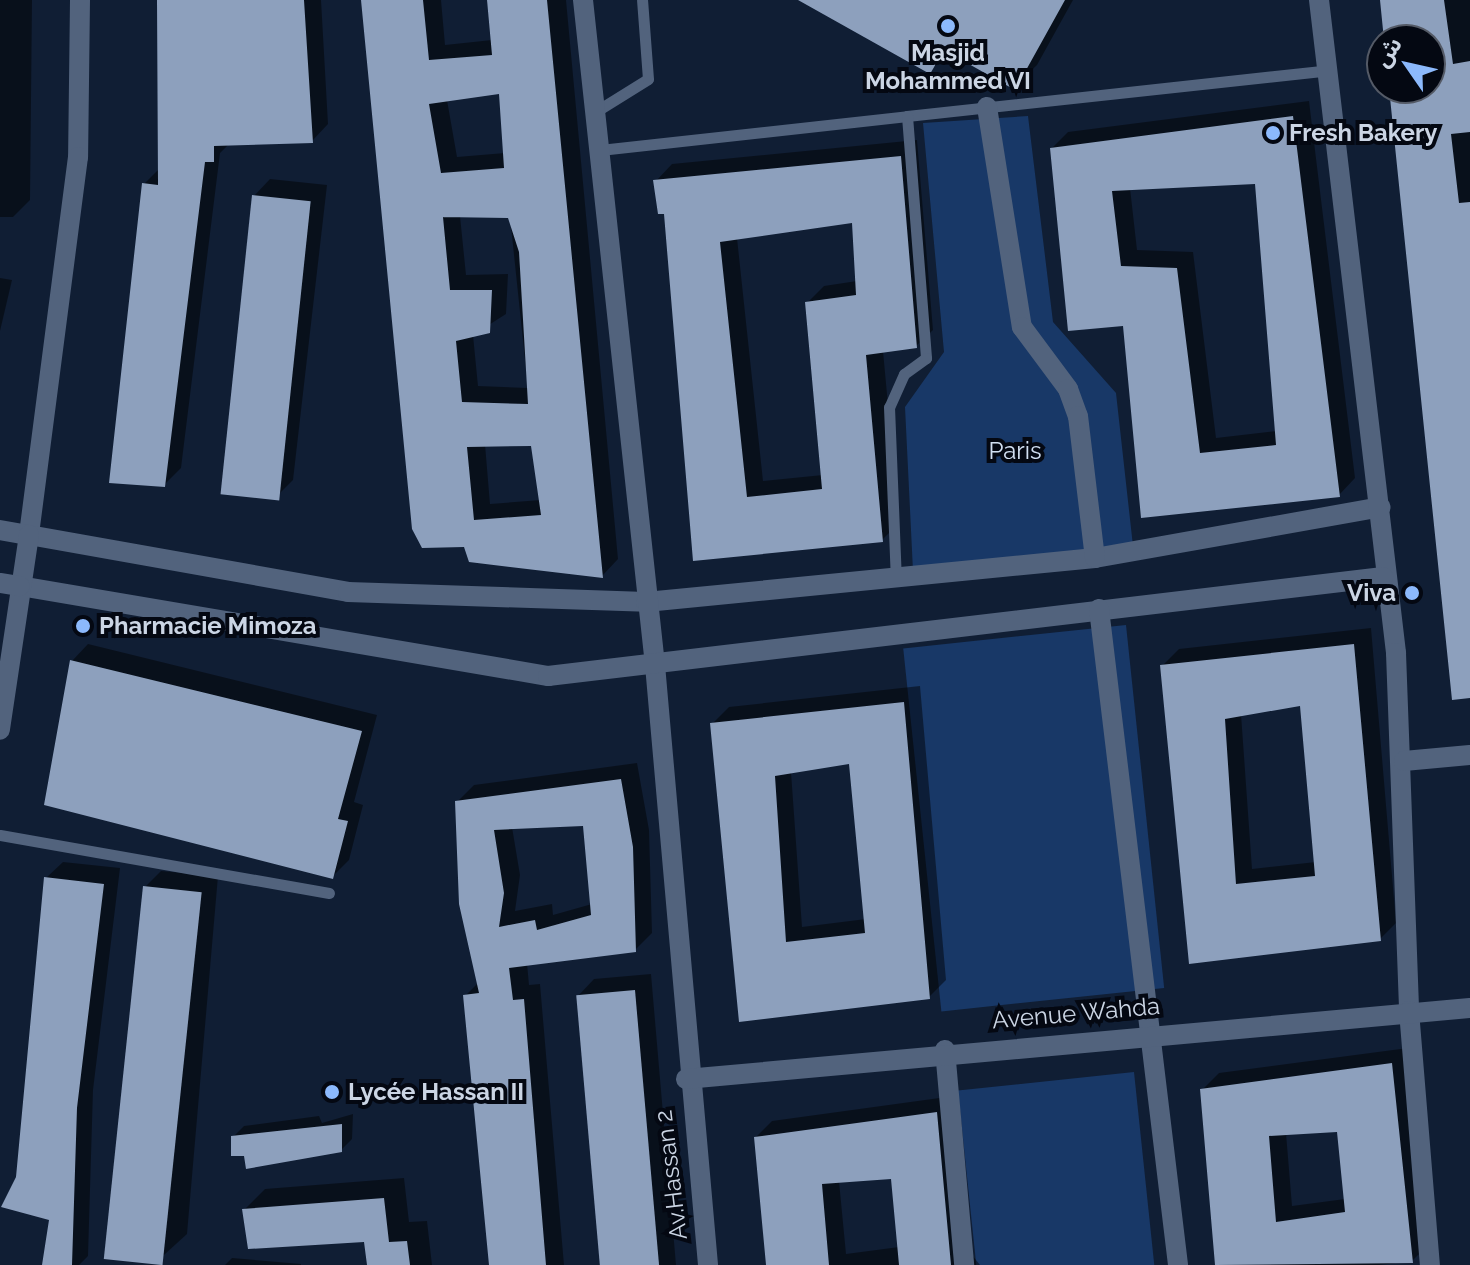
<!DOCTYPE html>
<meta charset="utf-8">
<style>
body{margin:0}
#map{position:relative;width:1470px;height:1265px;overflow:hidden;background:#101e34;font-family:Raleway,"Noto Sans Arabic",sans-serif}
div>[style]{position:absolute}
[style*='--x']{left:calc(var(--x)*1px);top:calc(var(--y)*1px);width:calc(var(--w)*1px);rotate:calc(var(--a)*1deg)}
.green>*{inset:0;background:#183867;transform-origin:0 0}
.shadow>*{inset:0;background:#0007}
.building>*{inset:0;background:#8da0bd;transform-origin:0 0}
.lane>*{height:11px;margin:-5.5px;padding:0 5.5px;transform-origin:5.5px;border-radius:5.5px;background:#52637d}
.street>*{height:20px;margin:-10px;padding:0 10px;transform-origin:10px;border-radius:10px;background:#52637d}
.secondary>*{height:20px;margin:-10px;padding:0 10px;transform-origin:10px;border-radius:10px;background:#52637d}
.dots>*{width:22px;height:22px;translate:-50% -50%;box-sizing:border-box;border:4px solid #040812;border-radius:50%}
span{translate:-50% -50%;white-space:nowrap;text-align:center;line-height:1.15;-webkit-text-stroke:8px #040812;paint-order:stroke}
.poi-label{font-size:24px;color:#cbd5e4;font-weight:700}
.left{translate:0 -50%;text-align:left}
.right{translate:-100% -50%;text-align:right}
.park-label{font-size:24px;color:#d2e0f3}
.street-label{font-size:24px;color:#cbd5e4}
.north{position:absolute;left:1366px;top:24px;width:80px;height:80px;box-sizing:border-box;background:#040812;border:2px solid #545a66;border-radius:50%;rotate:304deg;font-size:22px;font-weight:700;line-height:32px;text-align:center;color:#cbd5e4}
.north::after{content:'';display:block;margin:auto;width:28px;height:36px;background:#8cb9fc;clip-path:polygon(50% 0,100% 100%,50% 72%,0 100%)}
</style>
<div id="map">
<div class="green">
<div style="clip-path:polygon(1028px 116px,1053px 322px,1116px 393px,1133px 546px,913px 571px,905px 407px,944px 352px,923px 123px)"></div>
<div style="left:1126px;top:625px;width:365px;height:224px;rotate:84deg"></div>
<div style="left:1134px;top:1072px;width:194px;height:177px;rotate:84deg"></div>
</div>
<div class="shadow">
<div style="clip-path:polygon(0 0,32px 0,30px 200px,13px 217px,0 217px)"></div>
<div style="clip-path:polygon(160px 0,321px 0,328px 124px,312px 141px,229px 144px,220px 153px,181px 468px,164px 485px,144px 184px,160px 168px)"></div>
<div style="clip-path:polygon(evenodd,364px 0,441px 0,445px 45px,492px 40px,487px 0,566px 0,618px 559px,602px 576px,466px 545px,364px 0,500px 92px,505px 153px,457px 157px,447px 100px,500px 92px,364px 0,460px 216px,510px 217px,528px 388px,478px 386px,473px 335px,506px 314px,508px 274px,466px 275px,460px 216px,364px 0,533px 443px,541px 500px,490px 504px,485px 444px,533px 443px)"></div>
<div style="clip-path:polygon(803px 0,1073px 0,1037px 65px,1014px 87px,950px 51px,929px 72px)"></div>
<div style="clip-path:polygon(1382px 0,1470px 0,1470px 696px,1391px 88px,1430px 88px,1430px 40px,1386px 40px)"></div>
<div style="clip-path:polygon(evenodd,1309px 101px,1355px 478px,1339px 495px,1143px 516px,1125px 324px,1052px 148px,1068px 132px,1309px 101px,1257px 182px,1277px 431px,1216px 438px,1193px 252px,1137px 250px,1130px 188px,1257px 182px)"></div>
<div style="clip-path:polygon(evenodd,917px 140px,933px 330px,916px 346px,883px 351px,899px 523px,882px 540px,694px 558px,665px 212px,656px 181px,672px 164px,917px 140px,854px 221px,857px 281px,824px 286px,807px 303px,823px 475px,763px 481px,737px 238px,854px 221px)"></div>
<div style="clip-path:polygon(270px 179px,327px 185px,293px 480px,277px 496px,254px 196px)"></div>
<div style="clip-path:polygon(0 278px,12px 280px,0 331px)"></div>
<div style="clip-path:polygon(evenodd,1371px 628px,1396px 923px,1380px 939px,1191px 962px,1162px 666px,1179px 649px,1371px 628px,1301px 704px,1316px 862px,1252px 869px,1241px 714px,1301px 704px)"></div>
<div style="clip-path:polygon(88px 644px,377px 715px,354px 802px,363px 805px,349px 860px,332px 877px,72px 661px)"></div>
<div style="clip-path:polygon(evenodd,920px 686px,946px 980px,929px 997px,741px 1020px,712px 724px,729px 707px,920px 686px,851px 762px,866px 919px,802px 927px,791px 772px,851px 762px)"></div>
<div style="clip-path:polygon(evenodd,637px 763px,649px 830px,652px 933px,635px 950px,527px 963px,529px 985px,540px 984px,564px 1265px,492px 1265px,465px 996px,478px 983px,457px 802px,474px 785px,637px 763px,585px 824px,592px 904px,553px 915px,552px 904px,515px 911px,520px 875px,512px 827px,585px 824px)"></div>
<div style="clip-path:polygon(63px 862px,120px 868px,93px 1090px,88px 1256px,79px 1265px,44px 1265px,51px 1218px,18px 1178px,46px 878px)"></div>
<div style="clip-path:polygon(161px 871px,218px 876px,187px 1234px,154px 1264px,114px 1258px,145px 887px)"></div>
<div style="clip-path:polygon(651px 974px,676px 1265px,604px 1265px,578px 996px,594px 979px)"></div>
<div style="clip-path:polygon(evenodd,1408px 1048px,1429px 1244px,1412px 1261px,1379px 1265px,1217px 1265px,1202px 1090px,1219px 1073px,1408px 1048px,1338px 1129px,1345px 1199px,1292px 1206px,1286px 1133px,1338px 1129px)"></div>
<div style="clip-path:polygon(evenodd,954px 1096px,967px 1249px,980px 1265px,767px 1265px,756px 1137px,772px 1121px,954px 1096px,893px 1177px,899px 1247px,846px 1254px,839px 1181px,893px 1177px)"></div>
<div style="clip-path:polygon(353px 1114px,352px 1139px,341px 1150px,245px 1154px,233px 1137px,244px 1126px,319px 1116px,322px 1123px)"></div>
<div style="clip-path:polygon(404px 1178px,409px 1222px,427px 1221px,432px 1265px,369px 1265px,366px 1240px,244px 1210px,265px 1189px)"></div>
<div style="clip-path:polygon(232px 1258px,301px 1264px,301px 1265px,225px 1265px)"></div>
</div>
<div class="building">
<div style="clip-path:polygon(157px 0,304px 0,313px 143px,214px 146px,214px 162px,205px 162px,165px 487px,109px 483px,142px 183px,158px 185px)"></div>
<div style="clip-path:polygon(evenodd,361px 0,423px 0,429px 60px,492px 55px,487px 0,547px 0,603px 578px,469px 562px,464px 547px,422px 548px,412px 529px,361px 0,499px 94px,504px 168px,441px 173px,429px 104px,499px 94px,361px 0,443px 217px,508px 218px,519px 252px,528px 404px,462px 402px,456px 341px,490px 333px,492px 290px,450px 290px,443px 217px,361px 0,531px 446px,541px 515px,474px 520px,467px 447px,531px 446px)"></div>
<div style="clip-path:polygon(798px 0,1065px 0,1015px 90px,944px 50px,930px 74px)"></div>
<div style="clip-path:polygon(1380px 0,1444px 0,1453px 64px,1470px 61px,1470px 132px,1451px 134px,1459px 203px,1470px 202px,1470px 698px,1452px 700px,1389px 88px,1430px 88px,1430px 40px,1384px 40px)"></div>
<div style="clip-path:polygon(evenodd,1293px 116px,1340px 497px,1141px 518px,1123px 326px,1068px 331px,1050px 148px,1293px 116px,1255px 184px,1276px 445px,1200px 453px,1177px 268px,1121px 266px,1112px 191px,1255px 184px)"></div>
<div style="clip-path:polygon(evenodd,901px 156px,917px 348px,866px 355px,883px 542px,693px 561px,664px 214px,658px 214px,653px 180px,901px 156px,852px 223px,856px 295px,805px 302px,822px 489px,747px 497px,720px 242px,852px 223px)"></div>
<div style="left:252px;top:195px;width:59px;height:301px;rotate:6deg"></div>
<div style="clip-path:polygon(evenodd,1354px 644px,1381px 941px,1189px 964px,1160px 665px,1354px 644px,1300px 706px,1315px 876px,1236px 884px,1225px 719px,1300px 706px)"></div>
<div style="clip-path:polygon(70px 660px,362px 731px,338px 819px,348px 821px,333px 879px,44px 805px)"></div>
<div style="clip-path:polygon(evenodd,904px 702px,930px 999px,739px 1022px,710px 723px,904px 702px,849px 764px,865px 933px,786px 942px,775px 776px,849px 764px)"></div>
<div style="clip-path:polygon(evenodd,621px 779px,633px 847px,636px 952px,509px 968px,513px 1000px,524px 999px,546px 1265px,489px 1265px,463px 995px,479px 993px,459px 904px,455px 801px,621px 779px,583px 826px,591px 915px,537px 930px,535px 920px,499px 927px,504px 893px,494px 830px,583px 826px)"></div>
<div style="clip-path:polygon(44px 877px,104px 884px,77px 1108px,72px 1265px,42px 1265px,49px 1220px,1px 1207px,16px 1177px)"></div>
<div style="left:143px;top:886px;width:59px;height:375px;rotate:6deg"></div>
<div style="left:635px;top:990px;width:276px;height:59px;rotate:85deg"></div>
<div style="clip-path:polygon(evenodd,1392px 1063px,1413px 1263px,1215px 1265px,1200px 1089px,1392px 1063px,1337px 1132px,1345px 1212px,1276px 1222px,1269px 1136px,1337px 1132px)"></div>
<div style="clip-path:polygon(937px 1112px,951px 1265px,899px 1265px,891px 1179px,822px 1184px,829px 1265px,766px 1265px,754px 1137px)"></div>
<div style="clip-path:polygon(342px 1124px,342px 1152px,246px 1169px,244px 1156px,231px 1156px,231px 1136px)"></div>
<div style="clip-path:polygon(384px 1198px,389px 1242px,407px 1241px,410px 1265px,367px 1265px,364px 1242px,248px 1249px,242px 1209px)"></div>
</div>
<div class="lane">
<div style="--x:595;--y:112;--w:62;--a:-31.9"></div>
<div style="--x:648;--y:79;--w:79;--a:-94.3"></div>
<div style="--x:907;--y:116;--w:424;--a:-6.2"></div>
<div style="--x:600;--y:150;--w:309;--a:-6.3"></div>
<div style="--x:907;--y:116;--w:243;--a:85.5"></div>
<div style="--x:926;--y:358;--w:27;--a:144"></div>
<div style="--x:904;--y:374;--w:36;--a:114"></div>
<div style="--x:889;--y:407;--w:171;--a:87.7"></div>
<div style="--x:0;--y:835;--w:334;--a:10"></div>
</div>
<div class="street">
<div style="--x:80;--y:0;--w:157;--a:90.7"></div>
<div style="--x:78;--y:157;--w:381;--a:97.4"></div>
<div style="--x:29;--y:535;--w:324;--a:10.1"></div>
<div style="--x:348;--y:592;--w:298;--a:1.9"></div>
<div style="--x:646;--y:602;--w:451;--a:-5.6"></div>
<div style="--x:1095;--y:558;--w:290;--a:-10.1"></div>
<div style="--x:583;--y:0;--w:669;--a:83.82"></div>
<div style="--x:655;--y:665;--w:602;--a:84.95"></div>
<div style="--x:1319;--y:0;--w:658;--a:83.27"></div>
<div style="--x:1396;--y:653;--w:358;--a:87.9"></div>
<div style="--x:1409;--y:1011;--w:255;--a:85.3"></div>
<div style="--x:987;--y:107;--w:223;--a:81"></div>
<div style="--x:1022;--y:327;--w:77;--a:53.4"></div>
<div style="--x:1068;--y:389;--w:29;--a:70"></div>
<div style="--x:1078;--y:416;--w:143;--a:83.2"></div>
<div style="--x:20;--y:586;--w:536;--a:9.67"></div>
<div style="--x:548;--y:676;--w:841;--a:-6.76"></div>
<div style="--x:1099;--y:609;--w:661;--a:83.13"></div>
<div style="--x:1404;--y:761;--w:66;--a:-5.2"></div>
<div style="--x:945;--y:1050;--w:216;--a:84.9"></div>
<div style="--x:686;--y:1079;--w:787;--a:-5.17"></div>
</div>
<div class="secondary">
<div style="--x:0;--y:530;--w:29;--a:10"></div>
<div style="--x:29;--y:535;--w:197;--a:98.5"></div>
<div style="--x:0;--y:583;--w:20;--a:9"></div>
</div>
<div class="dots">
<div style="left:948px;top:26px;background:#8cb9fc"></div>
<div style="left:1273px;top:133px;background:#8cb9fc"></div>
<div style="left:1412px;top:593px;background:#8cb9fc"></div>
<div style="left:83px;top:626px;background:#8cb9fc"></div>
<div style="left:332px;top:1092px;background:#8cb9fc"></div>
</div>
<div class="poi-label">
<span style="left:948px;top:67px">Masjid<br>Mohammed VI</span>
<span class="left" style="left:1289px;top:133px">Fresh Bakery</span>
<span class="right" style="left:1396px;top:593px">Viva</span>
<span class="left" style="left:99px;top:626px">Pharmacie Mimoza</span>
<span class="left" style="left:348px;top:1092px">Lycée Hassan II</span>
</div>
<div class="park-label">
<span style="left:1015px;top:451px">Paris</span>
</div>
<div class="street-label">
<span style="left:1076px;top:1013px;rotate:-5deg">Avenue Wahda</span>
<span style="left:671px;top:1175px;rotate:-97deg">Av.Hassan 2</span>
</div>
<div class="north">ش</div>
</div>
